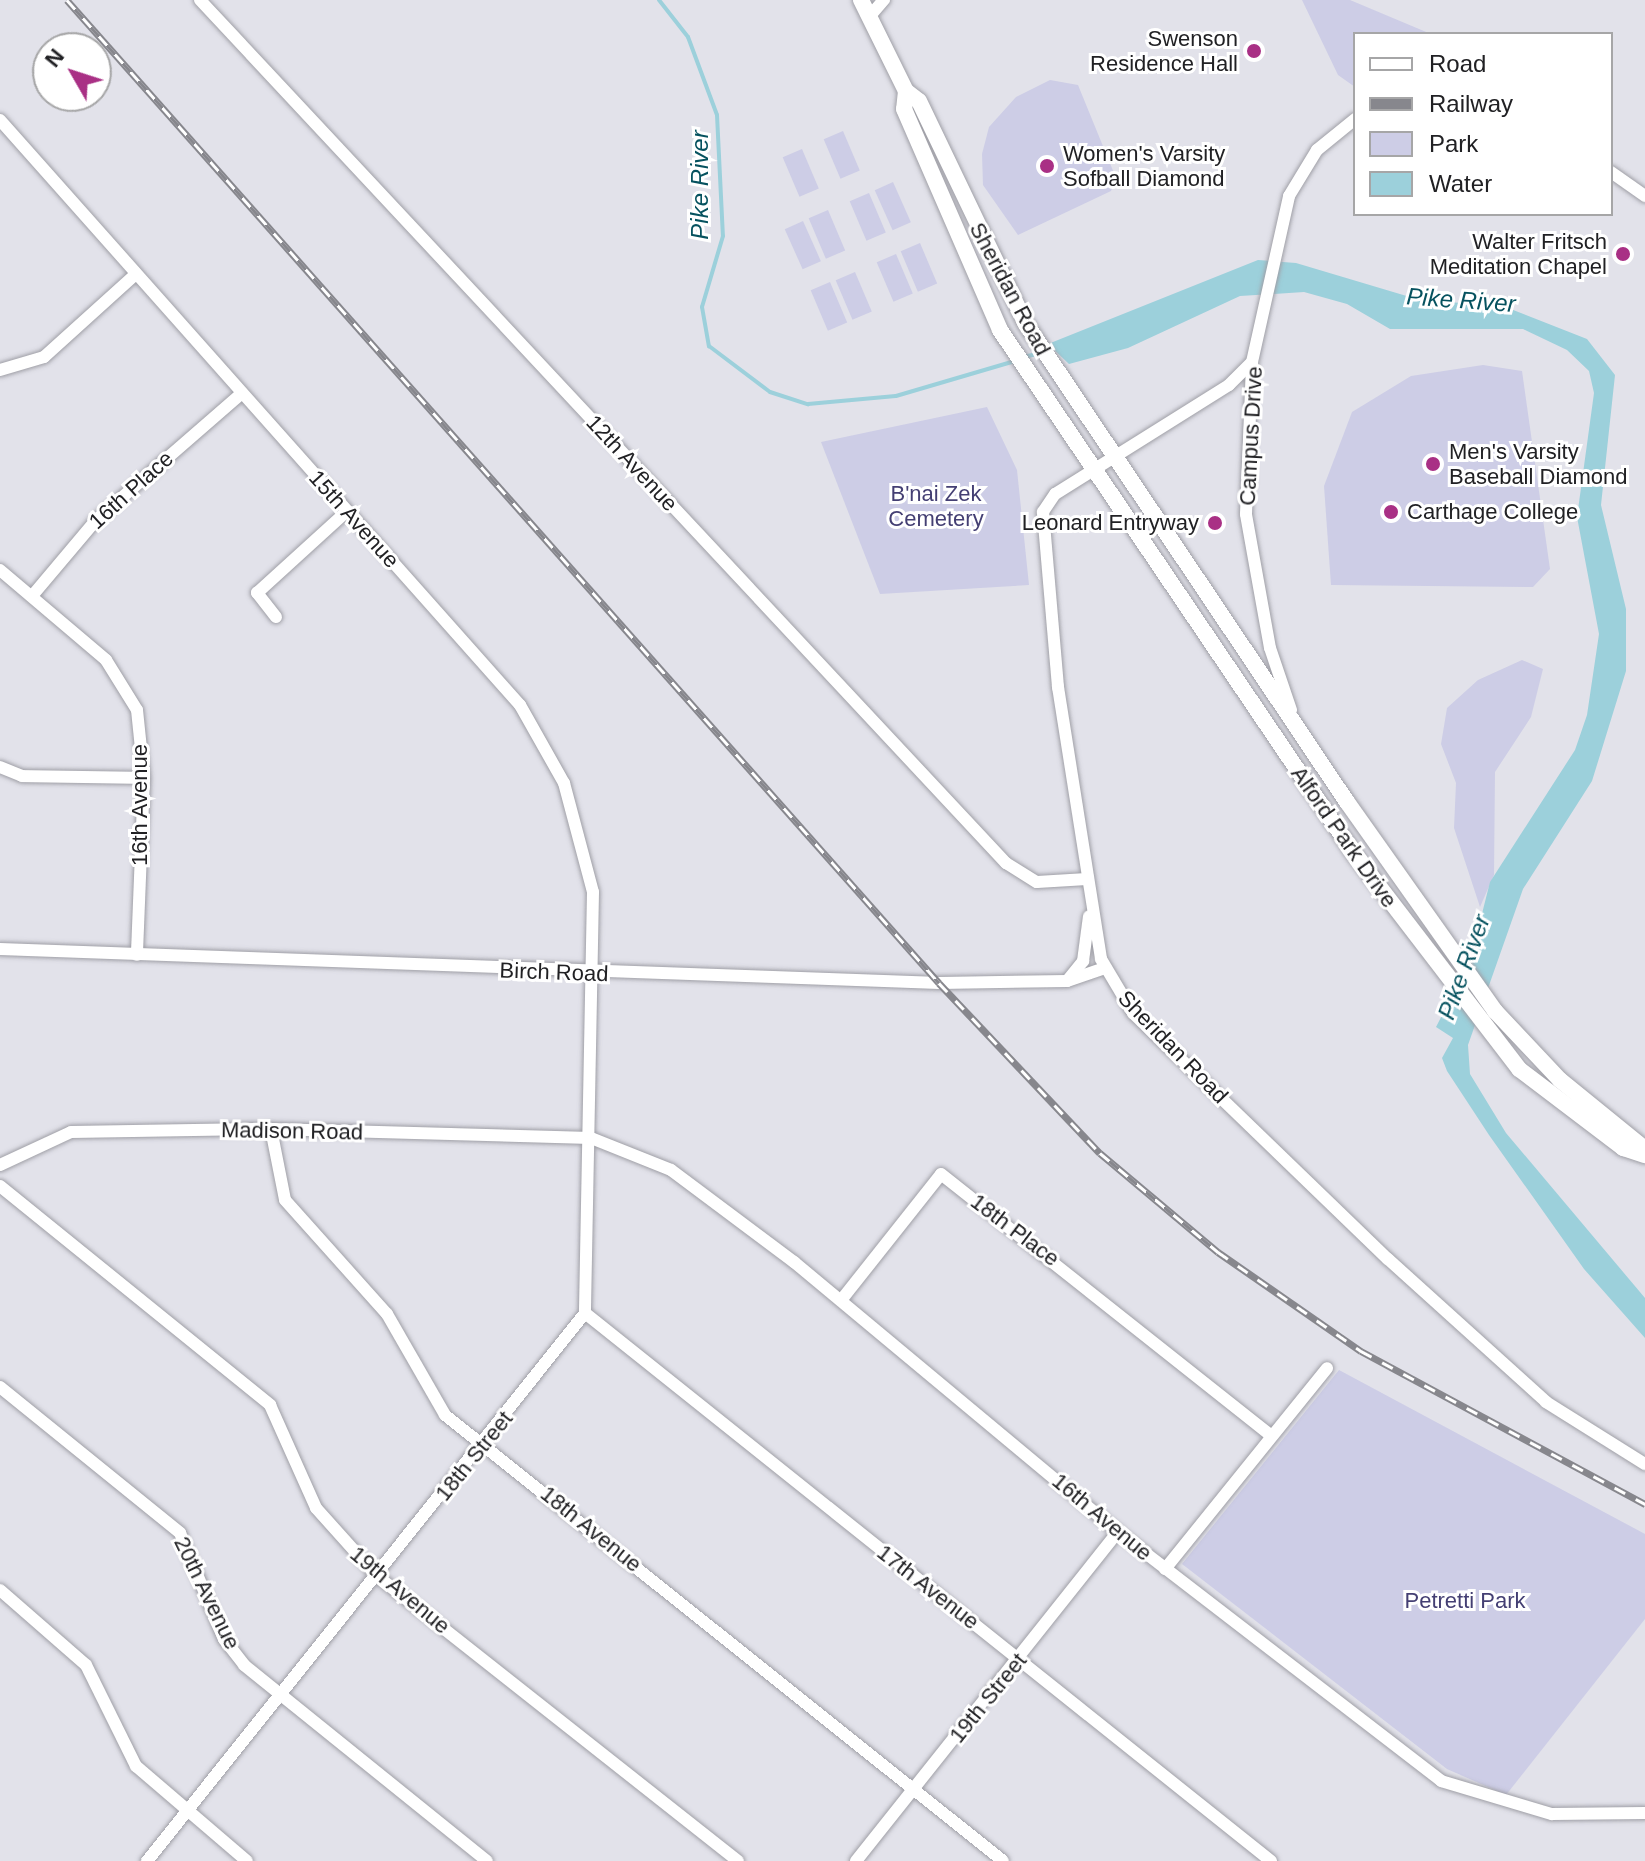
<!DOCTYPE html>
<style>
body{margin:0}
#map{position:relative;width:1645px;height:1861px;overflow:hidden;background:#e2e2ea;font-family:Helvetica,sans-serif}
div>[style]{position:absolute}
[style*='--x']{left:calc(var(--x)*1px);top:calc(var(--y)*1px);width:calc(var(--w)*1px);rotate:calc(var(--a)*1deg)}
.green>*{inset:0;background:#cdcde6;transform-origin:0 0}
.water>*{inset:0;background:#9cd0db}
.stream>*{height:4px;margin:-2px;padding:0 2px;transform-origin:2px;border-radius:2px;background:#9cd0db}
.roads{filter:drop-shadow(0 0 2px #9f9fa6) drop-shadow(0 0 2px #9f9fa6)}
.minor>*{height:12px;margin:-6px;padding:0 6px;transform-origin:6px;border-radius:6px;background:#fff}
.major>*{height:16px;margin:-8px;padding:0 8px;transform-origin:8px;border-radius:8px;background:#fff}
.rail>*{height:7px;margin-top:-3.5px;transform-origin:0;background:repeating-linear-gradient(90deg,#fff 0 12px,#87878d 0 24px);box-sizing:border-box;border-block:2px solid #87878d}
.dots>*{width:22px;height:22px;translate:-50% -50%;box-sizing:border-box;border:4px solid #fff;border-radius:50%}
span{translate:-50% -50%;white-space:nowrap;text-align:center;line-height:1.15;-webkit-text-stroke:6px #fff;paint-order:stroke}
.poi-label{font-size:22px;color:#212124}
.right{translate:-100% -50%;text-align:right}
.left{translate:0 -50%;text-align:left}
.street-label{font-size:22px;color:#212124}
.park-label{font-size:22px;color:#443f73}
.water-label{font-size:24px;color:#06525f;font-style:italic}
.legend{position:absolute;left:1353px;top:32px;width:260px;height:184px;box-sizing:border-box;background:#fff;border:2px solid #a6a6a7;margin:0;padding:10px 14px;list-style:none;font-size:24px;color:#212124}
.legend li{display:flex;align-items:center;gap:16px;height:40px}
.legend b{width:40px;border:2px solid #a6a6a7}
.north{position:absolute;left:32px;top:32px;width:80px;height:80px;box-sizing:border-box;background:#fff;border:2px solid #a6a6a7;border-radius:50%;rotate:309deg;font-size:22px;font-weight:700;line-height:32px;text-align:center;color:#212124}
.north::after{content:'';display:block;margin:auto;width:28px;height:36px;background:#a93085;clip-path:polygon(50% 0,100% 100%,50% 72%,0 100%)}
</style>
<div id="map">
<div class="green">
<div style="clip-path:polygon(1302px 0,1350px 0,1431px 34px,1355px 34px,1355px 87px,1338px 75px)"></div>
<div style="clip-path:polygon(1050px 80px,1078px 85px,1116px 178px,1111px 191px,1018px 235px,983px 185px,982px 154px,989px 127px,1016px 97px)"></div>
<div style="left:843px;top:131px;width:43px;height:21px;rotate:67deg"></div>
<div style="left:802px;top:149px;width:43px;height:21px;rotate:67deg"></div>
<div style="left:893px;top:182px;width:44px;height:20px;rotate:66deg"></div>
<div style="left:869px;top:193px;width:43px;height:21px;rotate:67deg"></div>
<div style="left:828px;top:210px;width:44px;height:21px;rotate:67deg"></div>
<div style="left:803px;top:221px;width:44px;height:20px;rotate:66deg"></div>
<div style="left:920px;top:243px;width:44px;height:21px;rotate:67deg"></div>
<div style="left:896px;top:254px;width:43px;height:21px;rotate:67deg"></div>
<div style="left:855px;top:272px;width:43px;height:21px;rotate:67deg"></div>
<div style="left:830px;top:282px;width:44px;height:21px;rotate:67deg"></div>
<div style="clip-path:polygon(1483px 365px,1522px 371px,1550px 569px,1533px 587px,1331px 585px,1324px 486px,1352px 412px,1411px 376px)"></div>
<div style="clip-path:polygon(987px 407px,1017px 470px,1029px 585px,880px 594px,821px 442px)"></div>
<div style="clip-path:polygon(1522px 660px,1543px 669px,1531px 717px,1495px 772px,1494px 875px,1480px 907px,1454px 828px,1456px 783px,1441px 744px,1447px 708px,1478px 680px)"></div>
<div style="clip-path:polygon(1339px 1370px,1645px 1534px,1645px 1619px,1506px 1795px,1447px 1769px,1182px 1564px)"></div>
</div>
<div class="water">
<div style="clip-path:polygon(1258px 260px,1296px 263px,1420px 300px,1503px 306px,1587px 339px,1615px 375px,1601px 505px,1626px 609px,1626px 671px,1592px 781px,1523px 889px,1468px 1045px,1470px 1074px,1506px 1133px,1645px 1298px,1645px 1338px,1584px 1269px,1489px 1135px,1447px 1071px,1442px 1058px,1453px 1038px,1436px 1027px,1470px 961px,1490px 882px,1575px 750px,1587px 715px,1599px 634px,1577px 517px,1594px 393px,1589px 371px,1567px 350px,1523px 329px,1390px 329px,1347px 304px,1304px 292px,1240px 296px,1128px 348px,1069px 364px,1048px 344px)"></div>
</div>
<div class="stream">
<div style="--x:659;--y:0;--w:47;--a:51.9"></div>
<div style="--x:688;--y:37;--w:83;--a:69.6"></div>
<div style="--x:717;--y:115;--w:121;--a:87.2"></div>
<div style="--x:723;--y:236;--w:74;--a:106.5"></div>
<div style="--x:702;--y:307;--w:40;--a:80"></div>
<div style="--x:709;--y:346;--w:76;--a:37"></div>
<div style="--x:770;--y:392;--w:40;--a:18"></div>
<div style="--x:808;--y:404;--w:88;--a:-5.2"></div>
<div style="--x:896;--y:396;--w:124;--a:-16.4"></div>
<div style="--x:1023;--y:357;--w:19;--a:-12"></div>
</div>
<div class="roads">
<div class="minor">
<div style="--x:200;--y:0;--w:1181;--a:46.96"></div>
<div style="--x:1006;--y:863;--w:36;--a:32"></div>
<div style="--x:1037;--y:882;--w:50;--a:-3.4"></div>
<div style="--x:869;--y:17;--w:23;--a:-49"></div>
<div style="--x:0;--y:120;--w:783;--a:48.37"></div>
<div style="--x:520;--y:705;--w:90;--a:60.6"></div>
<div style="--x:564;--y:783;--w:113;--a:75.1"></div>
<div style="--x:593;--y:892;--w:421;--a:91.1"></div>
<div style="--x:585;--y:1313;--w:702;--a:128.63"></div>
<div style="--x:1611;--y:172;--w:42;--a:35.2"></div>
<div style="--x:1252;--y:362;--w:33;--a:135"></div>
<div style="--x:1229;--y:385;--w:205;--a:147.9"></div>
<div style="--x:1055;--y:494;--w:22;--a:124"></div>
<div style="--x:1043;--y:512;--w:176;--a:85.1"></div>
<div style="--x:1058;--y:687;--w:275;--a:81"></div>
<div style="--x:1101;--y:959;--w:63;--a:59.3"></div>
<div style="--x:1133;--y:1013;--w:354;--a:44"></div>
<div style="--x:1388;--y:1259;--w:213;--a:42.1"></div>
<div style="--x:1546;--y:1402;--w:117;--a:32.1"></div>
<div style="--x:0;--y:370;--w:46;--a:-16.5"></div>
<div style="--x:44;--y:357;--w:124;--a:-42.1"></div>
<div style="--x:0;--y:570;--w:139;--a:40.3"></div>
<div style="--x:106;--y:660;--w:59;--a:58.2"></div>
<div style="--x:137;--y:710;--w:68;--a:84.1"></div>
<div style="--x:144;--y:778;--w:177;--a:92.3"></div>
<div style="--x:32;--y:596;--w:99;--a:-49.9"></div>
<div style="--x:96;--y:520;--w:192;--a:-41"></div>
<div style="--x:276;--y:617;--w:31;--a:-128"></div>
<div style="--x:257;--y:593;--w:122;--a:-42.3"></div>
<div style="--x:1291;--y:710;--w:65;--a:-108.7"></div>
<div style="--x:1270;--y:648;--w:136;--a:-100.2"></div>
<div style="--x:1246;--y:514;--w:152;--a:-87.7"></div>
<div style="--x:1252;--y:362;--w:170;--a:-77.4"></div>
<div style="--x:1289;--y:196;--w:54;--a:-58.7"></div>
<div style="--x:1317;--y:150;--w:49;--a:-39.2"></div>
<div style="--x:0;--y:767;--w:24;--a:22"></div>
<div style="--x:22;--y:776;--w:122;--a:0.9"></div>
<div style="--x:0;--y:949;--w:940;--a:2.07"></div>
<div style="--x:939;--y:983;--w:128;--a:-0.9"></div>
<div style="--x:1067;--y:981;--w:40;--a:-18.9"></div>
<div style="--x:1067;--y:981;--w:26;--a:-51"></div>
<div style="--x:1083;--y:961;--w:45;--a:-82.4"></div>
<div style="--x:271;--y:1129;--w:72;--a:78.8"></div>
<div style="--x:285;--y:1200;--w:153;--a:48.2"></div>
<div style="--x:387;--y:1314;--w:116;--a:60.1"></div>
<div style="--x:445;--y:1415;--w:714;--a:38.63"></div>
<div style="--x:0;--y:1165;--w:78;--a:-24.9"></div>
<div style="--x:71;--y:1132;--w:200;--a:-0.9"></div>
<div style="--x:271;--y:1129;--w:320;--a:1.6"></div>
<div style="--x:591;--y:1138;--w:86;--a:21.8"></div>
<div style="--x:671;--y:1170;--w:154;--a:36.8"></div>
<div style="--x:794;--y:1262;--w:422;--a:39.8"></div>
<div style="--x:1118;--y:1532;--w:408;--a:37.6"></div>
<div style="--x:1441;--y:1781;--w:116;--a:16.6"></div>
<div style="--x:1552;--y:1814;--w:93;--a:-0.6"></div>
<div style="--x:0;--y:1186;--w:348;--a:39"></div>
<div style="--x:270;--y:1405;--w:113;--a:65.9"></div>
<div style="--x:316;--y:1508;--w:91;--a:48.1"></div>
<div style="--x:377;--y:1576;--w:460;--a:38.3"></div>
<div style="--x:842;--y:1299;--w:159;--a:-51.6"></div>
<div style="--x:941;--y:1174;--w:421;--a:38.4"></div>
<div style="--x:585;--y:1313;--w:878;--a:38.62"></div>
<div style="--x:0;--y:1387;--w:232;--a:39"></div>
<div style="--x:180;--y:1533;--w:115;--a:67.5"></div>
<div style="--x:224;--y:1639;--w:33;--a:52"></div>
<div style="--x:244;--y:1665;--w:312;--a:38.9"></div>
<div style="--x:1165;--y:1569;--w:258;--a:-51.1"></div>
<div style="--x:0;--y:1590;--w:114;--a:41.1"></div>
<div style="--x:86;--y:1665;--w:113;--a:63.7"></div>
<div style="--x:136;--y:1766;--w:146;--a:40.6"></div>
<div style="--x:856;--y:1861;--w:421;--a:-51.5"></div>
</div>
<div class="major">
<div style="--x:861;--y:0;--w:102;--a:63.7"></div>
<div style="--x:906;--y:91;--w:16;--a:38"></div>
<div style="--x:919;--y:101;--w:247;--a:64.4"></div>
<div style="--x:1026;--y:324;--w:576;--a:56.12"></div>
<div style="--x:1347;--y:802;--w:256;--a:54.7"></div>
<div style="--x:1495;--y:1011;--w:95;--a:46.7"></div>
<div style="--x:1560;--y:1080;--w:109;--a:39.1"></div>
<div style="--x:906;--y:91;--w:18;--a:96"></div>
<div style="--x:904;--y:109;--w:241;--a:66.5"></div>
<div style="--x:1000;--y:330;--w:634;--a:55.93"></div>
<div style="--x:1355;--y:855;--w:270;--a:52.5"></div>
<div style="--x:1519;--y:1069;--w:131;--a:37.2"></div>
<div style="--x:1623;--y:1148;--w:23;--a:18"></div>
</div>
</div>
<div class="rail">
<div style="--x:67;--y:0;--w:1314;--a:48.42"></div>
<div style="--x:939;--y:983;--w:234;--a:46.6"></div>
<div style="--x:1100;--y:1153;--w:154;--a:40"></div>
<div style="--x:1218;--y:1252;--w:174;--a:34.7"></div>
<div style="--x:1361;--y:1351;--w:323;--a:28.3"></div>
</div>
<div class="dots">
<div style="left:1254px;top:51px;background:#a93085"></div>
<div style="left:1047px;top:166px;background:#a93085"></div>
<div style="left:1623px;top:254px;background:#a93085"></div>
<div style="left:1433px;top:464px;background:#a93085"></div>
<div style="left:1391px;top:512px;background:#a93085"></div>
<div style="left:1215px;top:523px;background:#a93085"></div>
</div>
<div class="poi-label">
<span class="right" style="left:1238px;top:51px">Swenson<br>Residence Hall</span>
<span class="left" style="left:1063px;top:166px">Women's Varsity<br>Sofball Diamond</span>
<span class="right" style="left:1607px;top:254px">Walter Fritsch<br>Meditation Chapel</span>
<span class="left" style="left:1449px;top:464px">Men's Varsity<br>Baseball Diamond</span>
<span class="left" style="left:1407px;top:512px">Carthage College</span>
<span class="right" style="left:1199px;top:523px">Leonard Entryway</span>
</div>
<div class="street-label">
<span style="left:1010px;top:289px;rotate:62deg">Sheridan Road</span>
<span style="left:1251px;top:436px;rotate:-87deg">Campus Drive</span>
<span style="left:632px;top:463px;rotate:47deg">12th Avenue</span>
<span style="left:131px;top:490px;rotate:-42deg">16th Place</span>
<span style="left:354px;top:519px;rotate:48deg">15th Avenue</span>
<span style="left:140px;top:805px;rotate:-90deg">16th Avenue</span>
<span style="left:1344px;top:837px;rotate:55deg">Alford Park Drive</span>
<span style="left:554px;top:972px;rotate:2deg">Birch Road</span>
<span style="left:1173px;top:1047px;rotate:46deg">Sheridan Road</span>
<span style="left:292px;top:1131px;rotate:1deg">Madison Road</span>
<span style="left:1015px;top:1230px;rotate:37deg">18th Place</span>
<span style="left:474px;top:1456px;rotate:-51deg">18th Street</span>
<span style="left:1102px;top:1517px;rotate:40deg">16th Avenue</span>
<span style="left:591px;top:1529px;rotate:39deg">18th Avenue</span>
<span style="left:928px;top:1587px;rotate:38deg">17th Avenue</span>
<span style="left:400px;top:1590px;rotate:40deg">19th Avenue</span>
<span style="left:207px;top:1593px;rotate:64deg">20th Avenue</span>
<span style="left:988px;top:1698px;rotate:-51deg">19th Street</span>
</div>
<div class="park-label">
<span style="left:936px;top:506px">B'nai Zek<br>Cemetery</span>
<span style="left:1465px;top:1601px">Petretti Park</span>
</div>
<div class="water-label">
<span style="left:700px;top:185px;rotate:-90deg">Pike River</span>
<span style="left:1461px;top:300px;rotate:4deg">Pike River</span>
<span style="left:1464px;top:967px;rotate:-70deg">Pike River</span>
</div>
<ul class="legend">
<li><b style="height:10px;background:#fff"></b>Road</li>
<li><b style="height:10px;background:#87878d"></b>Railway</li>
<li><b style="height:22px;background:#cdcde6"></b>Park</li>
<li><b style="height:22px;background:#9cd0db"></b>Water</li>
</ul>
<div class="north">N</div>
</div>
